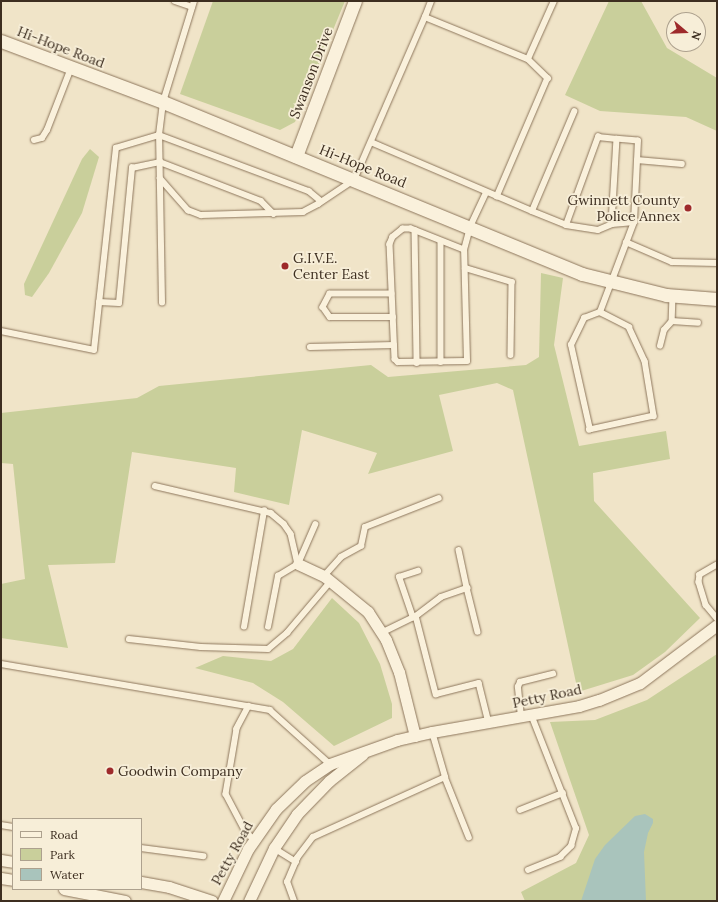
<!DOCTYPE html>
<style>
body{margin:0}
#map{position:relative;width:718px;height:902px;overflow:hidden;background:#f0e4c8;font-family:Lora,serif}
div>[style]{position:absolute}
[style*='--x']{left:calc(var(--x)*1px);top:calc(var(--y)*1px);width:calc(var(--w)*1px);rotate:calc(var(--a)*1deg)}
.green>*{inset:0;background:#c9cf9b}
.water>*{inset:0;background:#a9c4bc}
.roads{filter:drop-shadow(0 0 1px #8d765c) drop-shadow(0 0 1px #8d765c)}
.service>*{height:5.5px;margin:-2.75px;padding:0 2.75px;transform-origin:2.75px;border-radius:2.75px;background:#faf1dc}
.minor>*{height:11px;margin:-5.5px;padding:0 5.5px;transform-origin:5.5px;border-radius:5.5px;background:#faf1dc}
.tertiary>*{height:13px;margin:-6.5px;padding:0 6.5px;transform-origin:6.5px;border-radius:6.5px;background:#faf1dc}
.dots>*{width:11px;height:11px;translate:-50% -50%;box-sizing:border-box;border:2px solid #f7eed8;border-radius:50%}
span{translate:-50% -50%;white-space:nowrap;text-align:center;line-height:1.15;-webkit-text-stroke:3.5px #f7eed8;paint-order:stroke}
.street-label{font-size:14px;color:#3d2e20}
.poi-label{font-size:14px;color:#3d2e20}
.right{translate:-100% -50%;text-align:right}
.left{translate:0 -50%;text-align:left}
.frame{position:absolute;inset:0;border:2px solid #3d2e20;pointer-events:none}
.legend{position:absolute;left:12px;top:818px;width:130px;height:72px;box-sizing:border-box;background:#f7eed8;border:1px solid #ada18e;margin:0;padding:5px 7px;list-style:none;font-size:12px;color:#3d2e20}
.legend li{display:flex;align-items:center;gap:8px;height:20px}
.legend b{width:20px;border:1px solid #ada18e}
.north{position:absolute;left:666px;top:12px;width:40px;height:40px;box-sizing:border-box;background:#f7eed8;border:1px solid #ada18e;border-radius:50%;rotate:109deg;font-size:11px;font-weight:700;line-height:16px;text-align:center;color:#3d2e20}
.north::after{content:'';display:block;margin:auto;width:14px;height:18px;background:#9e2a2b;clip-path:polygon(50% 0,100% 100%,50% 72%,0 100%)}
</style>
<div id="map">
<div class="green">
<div style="clip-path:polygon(213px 1px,345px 1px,295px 122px,280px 130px,180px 94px)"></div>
<div style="clip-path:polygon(609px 1px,641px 1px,667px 48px,717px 78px,717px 131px,686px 117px,600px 111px,565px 95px)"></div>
<div style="clip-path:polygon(90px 149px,99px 157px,82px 213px,49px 273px,32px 297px,25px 295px,24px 284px,82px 159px)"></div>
<div style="clip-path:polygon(541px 273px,563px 278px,554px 345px,579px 446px,666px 431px,670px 459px,593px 473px,594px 501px,700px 618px,665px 652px,633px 675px,578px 692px,513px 390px,497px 383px,439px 395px,453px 451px,368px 474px,377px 453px,302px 430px,289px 505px,234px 492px,236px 468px,132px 452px,115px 563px,48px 565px,68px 648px,1px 638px,1px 584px,25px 579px,13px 464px,1px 463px,1px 413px,137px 398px,159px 386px,371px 365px,388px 377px,526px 365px,539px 357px)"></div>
<div style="clip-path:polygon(332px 598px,359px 623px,380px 664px,392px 704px,392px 718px,334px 746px,283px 702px,253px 683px,195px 668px,223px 656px,271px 661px,293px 649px)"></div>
<div style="clip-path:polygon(717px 654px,717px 901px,525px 901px,521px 892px,576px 863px,589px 835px,550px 722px,595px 720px,647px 700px)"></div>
</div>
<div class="water">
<div style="clip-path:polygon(645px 814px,653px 819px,653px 823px,648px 833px,644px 852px,646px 901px,581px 901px,595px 859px,605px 845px,635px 816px)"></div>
</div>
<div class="roads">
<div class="service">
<div style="--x:175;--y:1;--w:18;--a:19"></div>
<div style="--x:425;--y:17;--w:17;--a:-69"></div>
<div style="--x:528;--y:59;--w:64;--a:-65.9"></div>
<div style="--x:34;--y:140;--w:8;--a:-14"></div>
<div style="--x:42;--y:138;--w:9;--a:-58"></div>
<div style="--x:47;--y:130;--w:66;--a:-68.8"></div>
<div style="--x:371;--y:142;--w:175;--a:23.2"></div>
<div style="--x:532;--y:211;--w:108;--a:-67"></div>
<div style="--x:637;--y:160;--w:45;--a:5.1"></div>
<div style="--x:160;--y:178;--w:43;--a:48.8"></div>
<div style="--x:188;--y:210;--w:14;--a:21"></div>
<div style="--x:201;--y:215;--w:102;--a:-1.7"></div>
<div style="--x:303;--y:212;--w:17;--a:-28"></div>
<div style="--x:318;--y:204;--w:43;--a:-33.7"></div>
<div style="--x:354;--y:180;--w:178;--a:-66.5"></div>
<div style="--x:425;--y:17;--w:111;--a:22.2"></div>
<div style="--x:528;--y:59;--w:28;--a:44"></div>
<div style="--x:548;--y:78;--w:129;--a:113.2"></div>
<div style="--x:532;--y:211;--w:37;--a:22"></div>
<div style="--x:566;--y:225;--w:94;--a:-70"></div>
<div style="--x:598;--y:137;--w:19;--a:6"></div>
<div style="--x:617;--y:139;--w:85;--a:93.4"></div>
<div style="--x:612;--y:224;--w:22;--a:-5"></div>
<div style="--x:566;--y:225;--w:32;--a:9"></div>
<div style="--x:598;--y:230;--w:15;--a:-23"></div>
<div style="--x:415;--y:230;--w:133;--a:89.1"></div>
<div style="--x:441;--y:241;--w:121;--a:90"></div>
<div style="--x:626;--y:242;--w:50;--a:23.5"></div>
<div style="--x:672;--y:262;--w:45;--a:1.3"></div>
<div style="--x:464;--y:250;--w:57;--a:-158.4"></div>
<div style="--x:411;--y:229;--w:8;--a:180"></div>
<div style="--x:403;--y:229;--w:13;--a:141"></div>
<div style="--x:393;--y:237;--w:8;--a:113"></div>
<div style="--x:390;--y:244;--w:115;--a:87.5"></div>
<div style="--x:395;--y:359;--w:4;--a:45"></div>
<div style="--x:398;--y:362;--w:69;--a:-0.8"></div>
<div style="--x:467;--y:361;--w:111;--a:-91.5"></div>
<div style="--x:464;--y:250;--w:24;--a:-75"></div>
<div style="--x:470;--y:227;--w:38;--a:-65"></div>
<div style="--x:465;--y:268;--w:49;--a:16.6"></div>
<div style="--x:512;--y:282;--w:73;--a:90.8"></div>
<div style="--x:392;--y:294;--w:62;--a:180"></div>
<div style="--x:330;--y:294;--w:15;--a:118"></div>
<div style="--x:323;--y:307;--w:12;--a:55"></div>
<div style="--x:330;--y:317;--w:63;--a:0"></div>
<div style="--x:673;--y:296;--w:25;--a:92"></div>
<div style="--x:672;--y:321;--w:26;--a:4"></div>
<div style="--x:99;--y:302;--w:20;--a:3"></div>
<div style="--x:119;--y:303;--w:136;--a:-84.5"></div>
<div style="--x:132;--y:168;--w:29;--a:-12"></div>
<div style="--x:160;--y:162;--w:108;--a:21.1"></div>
<div style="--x:261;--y:201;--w:18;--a:45"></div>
<div style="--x:162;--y:303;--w:168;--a:-91"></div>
<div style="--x:159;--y:135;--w:33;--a:-83"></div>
<div style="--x:163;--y:102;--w:106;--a:-72.9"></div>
<div style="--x:600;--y:312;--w:33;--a:27"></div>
<div style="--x:629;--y:327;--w:38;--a:65"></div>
<div style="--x:645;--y:361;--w:56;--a:80.7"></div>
<div style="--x:654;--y:416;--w:66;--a:167.7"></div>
<div style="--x:590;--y:430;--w:87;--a:-102.6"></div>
<div style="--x:571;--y:345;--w:30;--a:-64"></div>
<div style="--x:584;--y:318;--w:17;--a:-21"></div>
<div style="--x:600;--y:312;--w:96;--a:-69.3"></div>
<div style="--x:634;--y:222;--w:81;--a:-87.2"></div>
<div style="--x:638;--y:141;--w:21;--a:-175"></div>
<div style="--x:1;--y:331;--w:95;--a:11.5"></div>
<div style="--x:94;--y:350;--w:203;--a:-83.8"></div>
<div style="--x:116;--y:148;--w:45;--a:-16.8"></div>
<div style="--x:159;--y:135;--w:160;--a:20.5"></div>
<div style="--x:309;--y:191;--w:16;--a:40"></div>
<div style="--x:660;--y:346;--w:16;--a:-76"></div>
<div style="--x:664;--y:330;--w:12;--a:-48"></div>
<div style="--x:310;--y:347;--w:84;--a:-1.4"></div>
<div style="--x:155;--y:486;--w:119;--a:13.1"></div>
<div style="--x:271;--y:513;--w:17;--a:40"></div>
<div style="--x:284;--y:524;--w:12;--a:55"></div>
<div style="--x:291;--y:534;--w:31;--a:77"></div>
<div style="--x:459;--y:550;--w:39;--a:78"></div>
<div style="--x:717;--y:565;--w:20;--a:150"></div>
<div style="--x:700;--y:575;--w:7;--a:98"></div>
<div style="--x:699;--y:582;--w:24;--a:73"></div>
<div style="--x:706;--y:605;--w:17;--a:50"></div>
<div style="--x:324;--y:576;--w:25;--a:-48"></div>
<div style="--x:341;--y:557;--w:23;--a:-29"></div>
<div style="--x:361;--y:546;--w:19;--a:-78"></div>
<div style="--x:365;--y:527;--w:79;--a:-21.4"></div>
<div style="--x:416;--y:616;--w:31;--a:-37"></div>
<div style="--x:441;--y:597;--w:28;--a:-19"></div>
<div style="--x:467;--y:588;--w:45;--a:76"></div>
<div style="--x:413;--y:618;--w:43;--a:-108.9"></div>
<div style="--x:399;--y:577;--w:20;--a:-18"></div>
<div style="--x:244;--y:627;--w:118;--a:-80.2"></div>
<div style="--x:268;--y:627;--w:52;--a:-78.9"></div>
<div style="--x:278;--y:576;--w:23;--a:-31"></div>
<div style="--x:298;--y:564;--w:43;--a:-66.4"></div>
<div style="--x:381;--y:633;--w:39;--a:-26"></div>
<div style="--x:416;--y:616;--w:81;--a:75.6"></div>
<div style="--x:436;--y:694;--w:44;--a:-14.3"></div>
<div style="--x:479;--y:683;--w:41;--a:76"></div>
<div style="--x:129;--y:639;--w:72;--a:6.3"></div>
<div style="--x:201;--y:647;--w:67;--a:1.7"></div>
<div style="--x:268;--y:649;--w:25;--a:-40"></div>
<div style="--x:287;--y:633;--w:68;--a:-49.8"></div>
<div style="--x:1;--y:664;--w:273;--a:9.7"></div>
<div style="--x:270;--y:710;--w:81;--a:42"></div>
<div style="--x:249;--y:706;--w:26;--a:118"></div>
<div style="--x:237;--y:729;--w:66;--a:99.6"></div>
<div style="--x:226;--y:794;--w:41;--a:62.2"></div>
<div style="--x:245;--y:830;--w:13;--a:48"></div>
<div style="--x:521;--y:717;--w:30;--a:-96"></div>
<div style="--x:518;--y:687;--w:5;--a:-68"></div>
<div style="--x:520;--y:682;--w:34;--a:-14"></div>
<div style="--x:445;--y:777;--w:65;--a:68.2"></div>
<div style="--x:520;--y:810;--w:46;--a:-21.6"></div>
<div style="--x:1;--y:825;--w:12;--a:9"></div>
<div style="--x:141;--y:848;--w:63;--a:7.4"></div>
<div style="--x:274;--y:848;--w:26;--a:32"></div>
<div style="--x:528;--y:870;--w:35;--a:-22"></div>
<div style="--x:560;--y:857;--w:16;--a:-45"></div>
<div style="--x:571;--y:846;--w:18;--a:-74"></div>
<div style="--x:576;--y:829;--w:123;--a:-111.5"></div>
<div style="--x:294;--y:901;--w:20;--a:-110"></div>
<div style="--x:287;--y:882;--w:26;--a:-67"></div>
<div style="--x:297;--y:858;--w:26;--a:-53"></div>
<div style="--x:313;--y:837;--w:145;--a:-24.4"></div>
<div style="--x:445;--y:777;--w:47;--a:-106.1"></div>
</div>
<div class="minor">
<div style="--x:298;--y:564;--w:29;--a:25"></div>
<div style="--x:324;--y:576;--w:57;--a:39.3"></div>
<div style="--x:368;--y:612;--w:33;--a:57"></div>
<div style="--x:386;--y:640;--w:35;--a:68"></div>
<div style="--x:399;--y:672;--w:66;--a:76"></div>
<div style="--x:1;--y:860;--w:12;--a:9"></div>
<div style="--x:1;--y:878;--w:12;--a:9"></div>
<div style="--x:141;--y:882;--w:28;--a:10"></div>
<div style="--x:169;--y:887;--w:45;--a:18"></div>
<div style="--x:64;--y:889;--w:62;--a:11.1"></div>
<div style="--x:223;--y:901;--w:58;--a:-64.3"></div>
<div style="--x:248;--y:849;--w:49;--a:-55"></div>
<div style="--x:276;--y:809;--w:40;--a:-44"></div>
<div style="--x:305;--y:781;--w:30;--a:-34"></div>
<div style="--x:330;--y:764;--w:71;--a:-19.7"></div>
<div style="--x:397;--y:740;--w:36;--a:-13"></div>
<div style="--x:432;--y:732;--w:149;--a:-10"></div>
<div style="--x:579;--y:706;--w:21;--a:-17"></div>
<div style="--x:599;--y:700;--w:44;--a:-22.5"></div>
<div style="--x:640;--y:683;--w:96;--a:-37"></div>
<div style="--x:249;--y:901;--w:59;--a:-64.7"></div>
<div style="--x:274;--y:848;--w:41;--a:-55.9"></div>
<div style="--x:297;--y:814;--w:46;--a:-45.9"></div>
<div style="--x:329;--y:781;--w:43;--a:-38.5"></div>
</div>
<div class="tertiary">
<div style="--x:1;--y:41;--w:173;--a:20.6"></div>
<div style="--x:163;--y:102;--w:453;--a:22.3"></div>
<div style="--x:582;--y:274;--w:87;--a:14"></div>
<div style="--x:666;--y:295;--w:51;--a:4.5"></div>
<div style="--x:296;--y:156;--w:166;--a:-69.2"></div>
</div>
</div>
<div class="dots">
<div style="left:688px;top:208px;background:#9e2a2b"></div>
<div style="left:285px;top:266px;background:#9e2a2b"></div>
<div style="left:110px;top:771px;background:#9e2a2b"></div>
</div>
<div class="street-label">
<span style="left:61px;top:47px;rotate:21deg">Hi-Hope Road</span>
<span style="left:311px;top:73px;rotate:-69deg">Swanson Drive</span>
<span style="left:363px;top:166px;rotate:22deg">Hi-Hope Road</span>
<span style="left:547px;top:696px;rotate:-12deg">Petty Road</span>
<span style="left:232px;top:853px;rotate:-61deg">Petty Road</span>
</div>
<div class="poi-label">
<span class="right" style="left:680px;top:208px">Gwinnett County<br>Police Annex</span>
<span class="left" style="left:293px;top:266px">G.I.V.E.<br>Center East</span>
<span class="left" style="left:118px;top:771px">Goodwin Company</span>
</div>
<div class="frame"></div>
<ul class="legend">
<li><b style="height:5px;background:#faf1dc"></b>Road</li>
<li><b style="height:11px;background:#c9cf9b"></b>Park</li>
<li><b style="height:11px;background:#a9c4bc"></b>Water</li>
</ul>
<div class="north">N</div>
</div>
